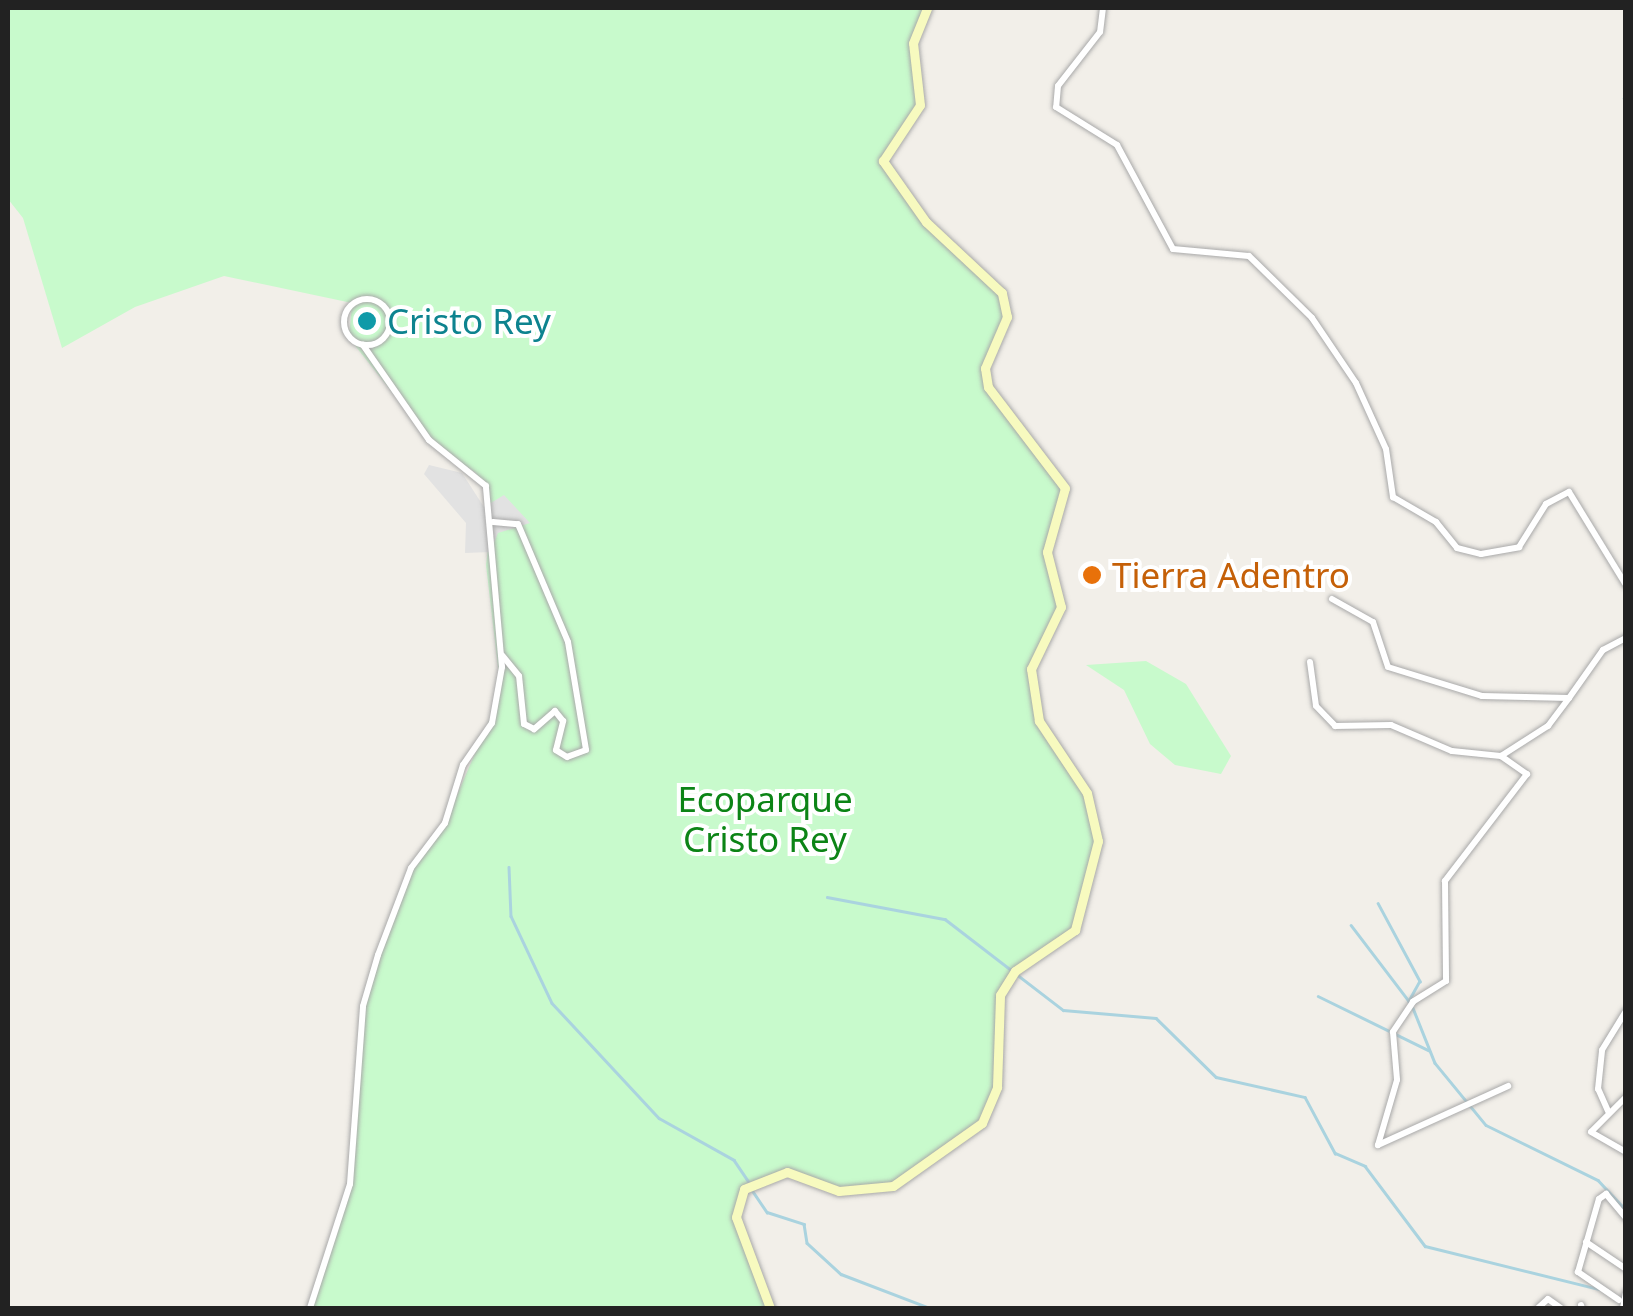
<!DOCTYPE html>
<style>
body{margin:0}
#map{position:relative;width:1633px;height:1316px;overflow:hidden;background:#f2efe9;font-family:"Noto Sans",sans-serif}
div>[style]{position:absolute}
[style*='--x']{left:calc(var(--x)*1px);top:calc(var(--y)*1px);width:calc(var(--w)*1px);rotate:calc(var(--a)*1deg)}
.park>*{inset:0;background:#c8facc}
.parking>*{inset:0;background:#e2e2e2}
.stream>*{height:2.5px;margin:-1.25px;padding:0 1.25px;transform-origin:1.25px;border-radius:1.25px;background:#aad3df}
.roads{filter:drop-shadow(0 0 2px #a9a9a9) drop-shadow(0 0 2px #a9a9a9)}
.street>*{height:6px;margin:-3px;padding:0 3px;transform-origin:3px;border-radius:3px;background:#fff}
.street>.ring{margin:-3px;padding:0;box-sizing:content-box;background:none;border:6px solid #fff;border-radius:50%}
.secondary>*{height:9px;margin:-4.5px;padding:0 4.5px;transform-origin:4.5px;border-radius:4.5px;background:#f7fabf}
.dots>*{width:28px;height:28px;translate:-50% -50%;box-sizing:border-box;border:5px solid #fff;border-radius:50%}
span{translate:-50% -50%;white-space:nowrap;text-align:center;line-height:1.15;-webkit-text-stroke:8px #fff;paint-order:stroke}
.culture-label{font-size:35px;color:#0d838f}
.left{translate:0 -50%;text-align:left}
.food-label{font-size:35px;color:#c56008}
.park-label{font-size:35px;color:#0c8416}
.frame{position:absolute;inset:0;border:10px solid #222;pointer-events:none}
</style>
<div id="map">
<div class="park">
<div style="clip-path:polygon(8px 8px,927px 8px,913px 43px,922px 88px,914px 118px,883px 161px,901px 193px,987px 275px,1007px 308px,985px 378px,1066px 497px,1049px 541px,1061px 607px,1031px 669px,1039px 721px,1095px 813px,1095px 867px,1067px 942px,1015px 971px,1000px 995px,997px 1087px,971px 1134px,904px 1181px,859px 1192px,777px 1173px,750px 1183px,736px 1217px,770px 1308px,310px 1308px,350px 1184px,363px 1006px,411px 868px,445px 823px,501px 693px,486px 565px,493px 510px,476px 473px,434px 445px,349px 338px,352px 303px,224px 276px,135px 307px,62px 348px,23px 218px,8px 199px)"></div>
<div style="clip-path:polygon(1146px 661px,1186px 684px,1231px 756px,1221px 774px,1175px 765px,1150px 744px,1124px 690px,1086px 665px)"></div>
</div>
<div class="parking">
<div style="clip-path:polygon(429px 465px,462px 473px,484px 507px,504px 495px,530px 523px,498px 533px,490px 552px,465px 553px,466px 523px,424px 474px)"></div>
</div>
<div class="stream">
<div style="--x:1624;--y:98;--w:3;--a:45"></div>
<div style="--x:509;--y:867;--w:49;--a:87.7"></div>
<div style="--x:511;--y:916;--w:96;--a:64.8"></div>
<div style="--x:552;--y:1003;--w:157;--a:47.1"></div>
<div style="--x:659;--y:1118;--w:86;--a:29.2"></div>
<div style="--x:734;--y:1160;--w:27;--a:56"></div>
<div style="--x:827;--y:897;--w:120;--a:10.6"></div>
<div style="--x:945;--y:919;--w:149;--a:37.6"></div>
<div style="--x:1063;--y:1010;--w:93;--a:4.9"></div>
<div style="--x:1156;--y:1018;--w:84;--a:44.5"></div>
<div style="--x:1216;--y:1077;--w:91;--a:12.7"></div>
<div style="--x:1305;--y:1097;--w:64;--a:61.8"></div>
<div style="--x:1335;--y:1153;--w:33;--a:23"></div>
<div style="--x:1365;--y:1166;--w:100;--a:53.1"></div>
<div style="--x:1425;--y:1246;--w:179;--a:13.9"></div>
<div style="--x:1378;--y:903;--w:89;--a:61.7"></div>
<div style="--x:1420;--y:981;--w:23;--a:119"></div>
<div style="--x:1351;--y:925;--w:96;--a:52.7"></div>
<div style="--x:1318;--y:996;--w:123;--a:26.1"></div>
<div style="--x:1413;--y:1008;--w:59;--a:68.2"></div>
<div style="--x:1435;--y:1063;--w:80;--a:50.6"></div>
<div style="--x:1486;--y:1125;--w:125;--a:26.2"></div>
<div style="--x:1598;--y:1180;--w:41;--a:47"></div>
<div style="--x:752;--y:1190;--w:27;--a:56"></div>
<div style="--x:767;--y:1212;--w:39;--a:18"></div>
<div style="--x:804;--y:1224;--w:19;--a:81"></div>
<div style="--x:807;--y:1243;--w:46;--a:42.4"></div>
<div style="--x:841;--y:1274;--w:95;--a:20.9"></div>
</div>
<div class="roads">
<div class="street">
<div style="--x:1103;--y:8;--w:24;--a:97"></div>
<div style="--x:1100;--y:32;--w:68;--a:127.9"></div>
<div style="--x:1058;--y:86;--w:21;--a:95"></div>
<div style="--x:1056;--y:107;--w:72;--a:31.9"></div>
<div style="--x:1117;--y:145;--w:118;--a:61.7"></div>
<div style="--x:1173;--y:249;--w:76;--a:5.3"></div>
<div style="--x:1249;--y:256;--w:88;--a:44.5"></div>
<div style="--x:1312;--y:318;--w:78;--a:55.9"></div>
<div style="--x:1356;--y:383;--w:72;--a:65.6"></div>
<div style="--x:1386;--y:449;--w:49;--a:81.7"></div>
<div style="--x:1393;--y:497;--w:50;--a:30.2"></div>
<div style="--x:1436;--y:522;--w:33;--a:51"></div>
<div style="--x:1457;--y:548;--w:25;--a:14"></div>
<div style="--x:1481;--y:554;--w:39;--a:-10"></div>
<div style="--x:1519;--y:547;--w:51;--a:-57.9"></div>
<div style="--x:1546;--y:504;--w:26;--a:-28"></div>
<div style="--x:1569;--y:492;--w:109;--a:58.5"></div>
<div class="ring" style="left:344px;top:299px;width:40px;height:40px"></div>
<div style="--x:493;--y:522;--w:25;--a:5"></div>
<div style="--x:518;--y:524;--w:128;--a:67"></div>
<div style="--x:568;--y:642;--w:109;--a:80.5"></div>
<div style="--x:586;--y:750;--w:20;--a:160"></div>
<div style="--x:567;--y:757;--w:13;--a:-148"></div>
<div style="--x:556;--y:750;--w:30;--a:-76"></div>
<div style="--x:563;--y:721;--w:13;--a:-129"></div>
<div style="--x:555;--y:711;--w:28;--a:139"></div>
<div style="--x:534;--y:729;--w:11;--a:-153"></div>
<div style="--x:524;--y:724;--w:48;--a:-95.9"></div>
<div style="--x:519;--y:676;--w:26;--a:-129"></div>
<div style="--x:1332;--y:599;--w:47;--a:29.3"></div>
<div style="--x:1373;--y:622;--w:47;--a:71.6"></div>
<div style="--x:1388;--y:667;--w:98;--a:17.1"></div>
<div style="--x:1482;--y:696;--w:87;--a:1.3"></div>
<div style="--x:1569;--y:698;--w:59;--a:-54.7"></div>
<div style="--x:1603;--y:650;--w:26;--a:-28"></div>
<div style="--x:1310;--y:662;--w:44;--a:82.2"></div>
<div style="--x:1316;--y:706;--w:28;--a:46"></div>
<div style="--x:1335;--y:726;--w:56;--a:-1"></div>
<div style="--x:1391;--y:725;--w:66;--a:23.1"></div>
<div style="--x:1452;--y:751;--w:49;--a:5.8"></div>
<div style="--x:1501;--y:756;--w:32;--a:35"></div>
<div style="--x:1527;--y:774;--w:135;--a:127.5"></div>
<div style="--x:1445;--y:881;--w:100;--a:89.4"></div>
<div style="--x:1446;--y:981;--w:39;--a:148"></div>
<div style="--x:1413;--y:1002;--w:36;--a:124"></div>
<div style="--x:1393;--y:1032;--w:48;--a:85.2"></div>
<div style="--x:1397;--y:1080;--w:68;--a:106.3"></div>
<div style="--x:1378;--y:1145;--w:143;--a:-24.4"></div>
<div style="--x:1501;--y:756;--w:56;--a:-32.6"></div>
<div style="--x:1548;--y:726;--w:35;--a:-53"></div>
<div style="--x:1626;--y:1097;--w:49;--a:135"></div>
<div style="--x:1591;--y:1132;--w:40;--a:29.7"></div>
<div style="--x:1608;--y:1111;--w:24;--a:-114"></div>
<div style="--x:1598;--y:1089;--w:39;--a:-84"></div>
<div style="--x:1602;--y:1050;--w:46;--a:-58.4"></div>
<div style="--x:1586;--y:1242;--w:48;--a:34"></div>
<div style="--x:1619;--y:1300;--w:50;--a:-145.7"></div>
<div style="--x:1578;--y:1272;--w:76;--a:-74"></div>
<div style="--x:1599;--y:1199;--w:9;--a:-36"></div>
<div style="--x:1606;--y:1194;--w:31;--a:50"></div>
<div style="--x:1581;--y:1305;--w:3;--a:72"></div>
<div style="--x:310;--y:1308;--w:130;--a:-72.1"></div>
<div style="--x:350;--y:1184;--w:178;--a:-85.8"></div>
<div style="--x:363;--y:1006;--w:53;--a:-73.6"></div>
<div style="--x:378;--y:955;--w:93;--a:-69.2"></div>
<div style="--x:411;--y:868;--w:56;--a:-52.9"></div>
<div style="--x:445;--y:823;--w:61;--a:-72.8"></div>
<div style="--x:463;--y:765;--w:51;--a:-55.4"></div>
<div style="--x:492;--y:723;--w:57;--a:-79.9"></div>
<div style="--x:502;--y:667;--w:182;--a:-95.1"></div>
<div style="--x:486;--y:486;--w:73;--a:-141.1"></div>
<div style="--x:429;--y:440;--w:116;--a:-124.8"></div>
<div style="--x:1538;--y:1308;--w:13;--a:-42"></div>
<div style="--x:1548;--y:1299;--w:16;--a:35"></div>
<div style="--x:1623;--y:1308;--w:16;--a:-79"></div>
</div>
<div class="secondary">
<div style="--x:770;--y:1308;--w:97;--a:-110.5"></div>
<div style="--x:736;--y:1217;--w:29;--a:-74"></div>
<div style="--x:744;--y:1189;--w:46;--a:-21.6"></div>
<div style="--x:787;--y:1172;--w:55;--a:20.1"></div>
<div style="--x:839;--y:1191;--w:54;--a:-5.3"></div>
<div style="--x:893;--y:1186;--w:109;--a:-35.3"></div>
<div style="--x:982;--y:1123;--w:39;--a:-67"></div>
<div style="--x:997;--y:1087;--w:92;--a:-88.1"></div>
<div style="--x:1000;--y:995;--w:28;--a:-58"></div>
<div style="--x:1015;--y:971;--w:73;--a:-34.3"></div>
<div style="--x:1075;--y:930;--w:92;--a:-75.5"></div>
<div style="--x:1098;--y:841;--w:49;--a:-102.9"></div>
<div style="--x:1087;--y:793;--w:87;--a:-123.7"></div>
<div style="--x:1039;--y:721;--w:53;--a:-98.7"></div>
<div style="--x:1031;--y:669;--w:69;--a:-64.2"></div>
<div style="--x:1061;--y:607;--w:57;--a:-104.3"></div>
<div style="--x:1047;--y:552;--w:66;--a:-74.3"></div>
<div style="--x:1065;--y:488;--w:127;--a:-127.3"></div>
<div style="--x:988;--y:387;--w:19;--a:-99"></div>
<div style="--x:985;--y:368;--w:56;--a:-66.7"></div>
<div style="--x:1007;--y:317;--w:25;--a:-102"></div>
<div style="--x:1002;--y:293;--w:104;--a:-136.9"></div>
<div style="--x:926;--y:222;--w:75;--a:-125.2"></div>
<div style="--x:883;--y:161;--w:67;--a:-56.5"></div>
<div style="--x:920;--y:105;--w:62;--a:-96.4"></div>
<div style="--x:913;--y:43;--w:38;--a:-68"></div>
</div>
</div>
<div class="dots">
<div style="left:367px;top:321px;background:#0f9aa8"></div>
<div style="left:1092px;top:575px;background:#e8710a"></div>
</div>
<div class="culture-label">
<span class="left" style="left:387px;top:321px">Cristo Rey</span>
</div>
<div class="food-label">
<span class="left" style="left:1112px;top:575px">Tierra Adentro</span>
</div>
<div class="park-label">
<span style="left:765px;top:819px">Ecoparque<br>Cristo Rey</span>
</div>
<div class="frame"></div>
</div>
